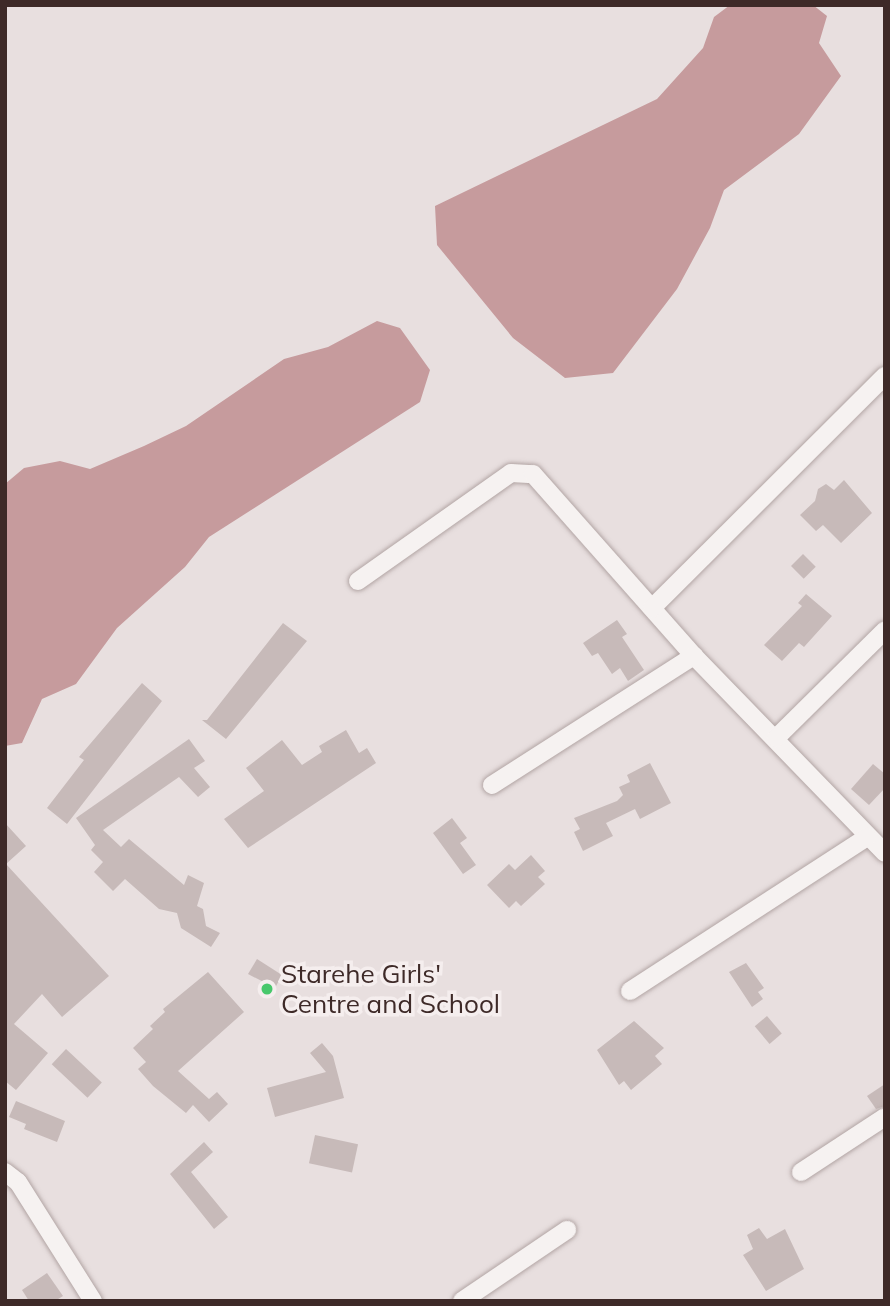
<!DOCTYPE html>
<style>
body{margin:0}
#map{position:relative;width:890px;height:1306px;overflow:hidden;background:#e8dfdf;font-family:Mulish,sans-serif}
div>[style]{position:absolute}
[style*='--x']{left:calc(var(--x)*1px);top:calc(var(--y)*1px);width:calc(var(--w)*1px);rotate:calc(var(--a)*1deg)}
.water>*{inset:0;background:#c69b9d}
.building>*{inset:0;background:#c7bab9;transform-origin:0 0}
.roads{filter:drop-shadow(0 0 2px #b2a5a4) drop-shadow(0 0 2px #b2a5a4)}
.minor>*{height:18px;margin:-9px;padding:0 9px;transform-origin:9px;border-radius:9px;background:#f6f2f1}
.dots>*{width:19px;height:19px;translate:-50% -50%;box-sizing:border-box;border:4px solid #f5eeee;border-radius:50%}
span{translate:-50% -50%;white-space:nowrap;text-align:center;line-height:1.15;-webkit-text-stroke:7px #f5eeee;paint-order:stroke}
.poi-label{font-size:26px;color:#3e2a28}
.left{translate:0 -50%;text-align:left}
.frame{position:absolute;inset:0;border:7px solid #3e2a28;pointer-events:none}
</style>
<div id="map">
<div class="water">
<div style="clip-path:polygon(730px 5px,813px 5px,827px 16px,819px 43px,841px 76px,799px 134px,724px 190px,710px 228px,677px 289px,613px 373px,565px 378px,513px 338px,437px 245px,435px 206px,657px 99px,703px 48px,714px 17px)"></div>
<div style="clip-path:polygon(377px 321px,400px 328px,430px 370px,420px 402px,209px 537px,185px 567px,117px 628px,76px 684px,42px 699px,22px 743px,5px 746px,5px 484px,24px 468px,60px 461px,90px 469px,144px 446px,186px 426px,284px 359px,328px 347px)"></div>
</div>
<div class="building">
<div style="clip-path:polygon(844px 480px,872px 513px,841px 543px,823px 525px,816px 531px,800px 515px,815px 501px,818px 489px,826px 484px,834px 490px)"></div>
<div style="left:803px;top:554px;width:18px;height:17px;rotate:45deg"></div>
<div style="clip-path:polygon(806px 594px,832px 616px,804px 647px,799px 643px,782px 661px,764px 645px,802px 606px,798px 603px)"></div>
<div style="clip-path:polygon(617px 620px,627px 634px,622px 637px,644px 670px,628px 681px,620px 668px,612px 674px,598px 653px,592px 656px,583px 643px)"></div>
<div style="clip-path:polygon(283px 623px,307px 641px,226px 739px,202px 720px,207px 720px)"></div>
<div style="clip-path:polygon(142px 683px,162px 701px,67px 824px,47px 808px,84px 760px,79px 757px)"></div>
<div style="clip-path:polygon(346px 730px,359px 753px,367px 748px,376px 763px,248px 848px,224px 819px,264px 791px,246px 768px,282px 740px,302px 765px,322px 752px,319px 746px)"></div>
<div style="clip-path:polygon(189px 739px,205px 761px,194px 768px,210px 787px,198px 797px,179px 777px,103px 830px,121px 847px,129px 839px,184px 885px,188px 875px,204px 883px,197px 906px,203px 909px,206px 926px,220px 933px,211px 947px,181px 928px,177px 913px,159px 909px,125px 879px,113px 891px,94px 872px,103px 862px,91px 850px,95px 845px,76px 818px)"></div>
<div style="clip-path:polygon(650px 763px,671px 803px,640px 819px,635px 809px,606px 823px,613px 836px,583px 851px,574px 832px,580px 829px,574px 818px,617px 801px,623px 795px,619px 787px,630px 782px,627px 775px)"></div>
<div style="clip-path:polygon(873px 764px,885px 774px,885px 788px,869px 805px,851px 789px)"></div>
<div style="clip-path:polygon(452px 818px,467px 838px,460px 843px,476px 865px,463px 874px,433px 833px)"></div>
<div style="clip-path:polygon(5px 823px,26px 846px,6px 864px,109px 976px,62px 1017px,42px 994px,14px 1024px,48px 1053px,16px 1090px,5px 1081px)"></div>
<div style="clip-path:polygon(531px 855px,545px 871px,538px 877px,545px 884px,521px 906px,516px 901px,509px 908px,487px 885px,509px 864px,515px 870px)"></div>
<div style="clip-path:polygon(257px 959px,282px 975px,275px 988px,248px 974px)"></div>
<div style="clip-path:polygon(746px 963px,764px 988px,758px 992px,763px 999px,752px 1007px,729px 972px)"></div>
<div style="clip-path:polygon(208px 972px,244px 1012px,178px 1071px,209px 1099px,217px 1092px,228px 1104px,209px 1122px,193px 1105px,186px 1113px,153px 1086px,138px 1069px,146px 1062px,133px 1048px,153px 1029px,150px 1026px,165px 1012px,163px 1009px)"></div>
<div style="left:767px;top:1016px;width:23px;height:16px;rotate:50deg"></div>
<div style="clip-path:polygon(634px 1021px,664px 1048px,655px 1056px,662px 1064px,631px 1090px,624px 1081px,619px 1085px,597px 1050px)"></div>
<div style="clip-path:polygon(322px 1043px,333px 1056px,344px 1098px,275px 1117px,267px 1088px,326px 1072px,310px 1053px)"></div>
<div style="left:66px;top:1049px;width:49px;height:21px;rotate:43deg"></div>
<div style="clip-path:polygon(885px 1084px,885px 1106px,876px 1109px,867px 1096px)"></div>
<div style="clip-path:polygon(16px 1101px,65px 1121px,57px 1142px,24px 1129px,26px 1124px,9px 1117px)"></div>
<div style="left:315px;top:1135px;width:44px;height:29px;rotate:12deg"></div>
<div style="clip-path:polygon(204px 1142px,213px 1152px,191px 1172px,228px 1217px,214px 1229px,170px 1174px)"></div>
<div style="clip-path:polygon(759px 1228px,767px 1239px,785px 1229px,804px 1269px,766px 1291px,743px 1255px,753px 1249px,747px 1235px)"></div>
<div style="clip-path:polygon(47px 1273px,63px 1296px,55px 1301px,29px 1301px,22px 1290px)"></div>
</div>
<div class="roads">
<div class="minor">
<div style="--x:358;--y:581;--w:187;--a:-35.2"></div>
<div style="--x:511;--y:473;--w:22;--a:3"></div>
<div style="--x:533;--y:474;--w:243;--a:48.5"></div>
<div style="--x:694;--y:656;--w:274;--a:45.9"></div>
<div style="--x:652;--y:608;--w:329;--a:-44.9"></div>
<div style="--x:776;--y:738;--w:153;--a:-44.7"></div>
<div style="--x:492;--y:785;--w:240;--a:-32.6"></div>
<div style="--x:630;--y:991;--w:283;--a:-33"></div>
<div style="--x:5;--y:1172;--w:16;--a:38"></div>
<div style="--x:18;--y:1182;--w:141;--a:57.8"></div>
<div style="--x:801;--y:1172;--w:100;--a:-33.2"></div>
<div style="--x:462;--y:1301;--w:127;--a:-34.1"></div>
</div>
</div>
<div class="dots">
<div style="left:267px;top:989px;background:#48c86c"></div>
</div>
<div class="poi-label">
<span class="left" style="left:281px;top:989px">Starehe Girls'<br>Centre and School</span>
</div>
<div class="frame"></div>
</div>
